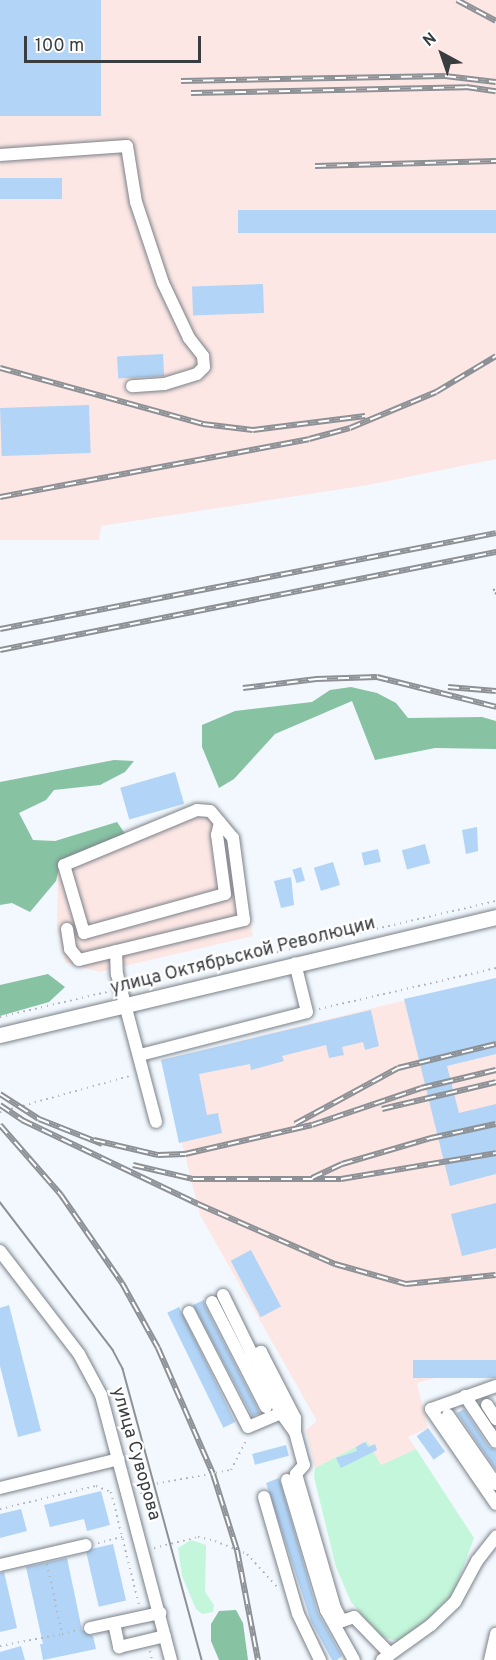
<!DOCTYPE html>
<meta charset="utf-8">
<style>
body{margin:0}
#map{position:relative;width:496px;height:1660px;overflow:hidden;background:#f2f8fe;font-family:Overpass,sans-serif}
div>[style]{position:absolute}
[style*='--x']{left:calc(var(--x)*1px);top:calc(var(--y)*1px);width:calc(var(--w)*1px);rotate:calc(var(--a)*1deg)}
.industrial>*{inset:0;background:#fde7e5}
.green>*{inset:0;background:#c3f6da}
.forest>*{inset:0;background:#87c2a3}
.building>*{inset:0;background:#b2d4f6;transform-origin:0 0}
.path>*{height:2px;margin-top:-1px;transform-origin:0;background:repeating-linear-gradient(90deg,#b2b7bc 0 1.5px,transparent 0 6px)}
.roads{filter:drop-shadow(0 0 2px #7b8188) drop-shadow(0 0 2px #7b8188)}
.minor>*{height:12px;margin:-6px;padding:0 6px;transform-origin:6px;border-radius:6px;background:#fff}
.major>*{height:15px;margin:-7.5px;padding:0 7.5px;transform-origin:7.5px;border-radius:7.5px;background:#fff}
.tram>*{height:1.5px;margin:-0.75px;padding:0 0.75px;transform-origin:0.75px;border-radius:0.75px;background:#8d9195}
.rail>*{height:6px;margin-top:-3px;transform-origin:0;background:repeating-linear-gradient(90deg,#fff 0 11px,#8d9195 0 22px);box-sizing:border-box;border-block:2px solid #8d9195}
span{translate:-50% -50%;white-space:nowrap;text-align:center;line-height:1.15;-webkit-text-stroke:4.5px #fff;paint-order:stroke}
.street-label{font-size:18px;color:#3a3d40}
.north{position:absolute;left:412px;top:24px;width:60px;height:60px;-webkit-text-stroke:4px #fff;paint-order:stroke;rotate:320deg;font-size:16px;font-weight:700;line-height:24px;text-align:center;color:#3a3d40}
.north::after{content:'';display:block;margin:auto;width:21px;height:27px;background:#3a3d40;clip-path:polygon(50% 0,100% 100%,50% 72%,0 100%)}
.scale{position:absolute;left:24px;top:36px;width:177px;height:27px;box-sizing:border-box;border:3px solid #3a3d40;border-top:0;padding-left:8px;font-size:18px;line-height:21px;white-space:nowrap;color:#3a3d40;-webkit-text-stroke:4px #fff;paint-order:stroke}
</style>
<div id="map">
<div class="industrial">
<div style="clip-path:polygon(0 0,496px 0,496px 459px,368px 485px,101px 526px,99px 540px,0 540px)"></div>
<div style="clip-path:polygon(197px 803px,232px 824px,253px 936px,99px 972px,65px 962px,57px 925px,58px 869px,74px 859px)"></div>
<div style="clip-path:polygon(496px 978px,496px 1360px,417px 1383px,428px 1428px,408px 1437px,416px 1449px,381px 1465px,367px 1442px,315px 1468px,306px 1430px,317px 1421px,200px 1215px,161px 1060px)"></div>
</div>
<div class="green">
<div style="clip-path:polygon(367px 1441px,381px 1465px,416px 1449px,474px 1538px,453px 1594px,424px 1623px,398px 1641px,382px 1637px,351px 1602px,336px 1567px,314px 1477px,315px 1468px)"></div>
<div style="clip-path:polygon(191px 1540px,206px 1545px,205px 1592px,214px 1605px,213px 1612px,202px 1614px,196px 1609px,182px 1576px,178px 1548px)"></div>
</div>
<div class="forest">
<div style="clip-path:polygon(351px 687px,377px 693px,396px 703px,408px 718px,482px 717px,496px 721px,496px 749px,435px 748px,375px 760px,352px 701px,275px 734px,234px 779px,219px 788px,202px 747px,202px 725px,235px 711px,312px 702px,330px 690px)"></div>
<div style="clip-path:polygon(114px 760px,134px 761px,125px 772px,100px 785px,54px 790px,46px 800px,19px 813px,33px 840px,55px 841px,117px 822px,126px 835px,59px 869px,56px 881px,30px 912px,12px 903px,0 905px,0 782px)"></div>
<div style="clip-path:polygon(48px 974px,65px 987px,49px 1002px,0 1016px,0 985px)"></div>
<div style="clip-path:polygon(236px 1610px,243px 1623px,248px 1660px,219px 1660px,211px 1641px,211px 1624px,219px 1611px)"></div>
</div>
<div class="building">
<div style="left:0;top:0;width:101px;height:116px"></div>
<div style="left:62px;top:178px;width:21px;height:62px;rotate:90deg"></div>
<div style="left:496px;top:210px;width:23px;height:258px;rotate:90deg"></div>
<div style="left:263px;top:284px;width:29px;height:71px;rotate:88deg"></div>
<div style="left:163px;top:354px;width:22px;height:46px;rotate:87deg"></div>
<div style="left:89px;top:405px;width:48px;height:89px;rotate:88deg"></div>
<div style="left:175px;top:772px;width:33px;height:57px;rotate:74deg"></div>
<div style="clip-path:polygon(477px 827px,478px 851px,466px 854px,462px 830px)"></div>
<div style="left:425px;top:844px;width:20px;height:24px;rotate:75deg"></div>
<div style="left:378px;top:849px;width:13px;height:17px;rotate:77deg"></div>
<div style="left:333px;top:862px;width:24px;height:20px;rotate:73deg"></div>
<div style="left:301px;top:867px;width:14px;height:9px;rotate:73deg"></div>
<div style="clip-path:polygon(291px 877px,294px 905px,281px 908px,274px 881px)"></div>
<div style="clip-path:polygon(496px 978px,496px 1054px,447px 1066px,459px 1113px,496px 1104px,496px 1174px,450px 1186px,404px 999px)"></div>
<div style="clip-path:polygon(371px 1010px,379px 1046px,365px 1050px,363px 1042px,342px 1047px,344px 1055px,329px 1058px,326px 1045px,282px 1056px,284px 1061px,251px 1070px,250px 1064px,199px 1074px,207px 1115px,218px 1113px,222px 1133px,179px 1143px,161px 1060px)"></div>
<div style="clip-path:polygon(496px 1203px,496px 1248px,462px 1256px,451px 1214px)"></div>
<div style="left:251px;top:1250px;width:64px;height:23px;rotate:62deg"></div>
<div style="clip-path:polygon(204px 1300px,205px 1306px,260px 1413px,252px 1416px,193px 1305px)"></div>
<div style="clip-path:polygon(9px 1305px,41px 1431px,18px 1437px,0 1366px,0 1308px)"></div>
<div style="left:179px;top:1307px;width:128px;height:13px;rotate:64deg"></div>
<div style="left:496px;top:1360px;width:18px;height:83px;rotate:90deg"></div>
<div style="clip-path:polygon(464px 1409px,489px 1447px,496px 1450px,496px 1470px,457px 1413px)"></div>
<div style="left:428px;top:1428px;width:29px;height:14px;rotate:54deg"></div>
<div style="clip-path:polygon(365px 1442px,368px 1447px,375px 1444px,377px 1450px,341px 1468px,336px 1458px,357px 1451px,356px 1447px)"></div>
<div style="left:286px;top:1445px;width:11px;height:35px;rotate:75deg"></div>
<div style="clip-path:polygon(279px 1478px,318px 1613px,342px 1656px,337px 1660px,332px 1660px,311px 1621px,266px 1483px)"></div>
<div style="clip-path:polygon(101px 1491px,110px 1525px,87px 1531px,84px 1519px,50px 1527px,44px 1505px)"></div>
<div style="clip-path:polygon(21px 1509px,27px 1531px,0 1538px,0 1514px)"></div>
<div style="left:113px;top:1544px;width:58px;height:28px;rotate:77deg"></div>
<div style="clip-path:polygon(67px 1558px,82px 1630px,93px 1636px,96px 1649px,43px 1660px,40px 1644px,43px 1644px,26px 1567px)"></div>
<div style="clip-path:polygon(4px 1572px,17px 1628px,0 1632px,0 1573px)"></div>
<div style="clip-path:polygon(21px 1646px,25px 1660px,0 1660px,0 1652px)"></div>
</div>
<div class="path">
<div style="--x:131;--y:986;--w:375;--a:-13.1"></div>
<div style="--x:319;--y:1009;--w:182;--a:-13"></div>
<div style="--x:0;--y:1017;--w:114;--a:-13.2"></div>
<div style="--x:0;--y:1112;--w:138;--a:-15.5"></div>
<div style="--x:141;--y:1494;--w:7;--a:-106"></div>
<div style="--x:139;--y:1487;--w:94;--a:-10.5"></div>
<div style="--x:231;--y:1470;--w:35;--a:-63"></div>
<div style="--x:0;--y:1509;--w:99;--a:-13.5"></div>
<div style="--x:96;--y:1486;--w:16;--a:22"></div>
<div style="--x:111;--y:1492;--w:116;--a:76.1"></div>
<div style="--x:98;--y:1543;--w:25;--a:-14"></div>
<div style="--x:154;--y:1548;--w:45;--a:-14"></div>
<div style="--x:198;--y:1537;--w:17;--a:13"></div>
<div style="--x:215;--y:1541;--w:35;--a:22"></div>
<div style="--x:247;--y:1554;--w:46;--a:47.6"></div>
<div style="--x:47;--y:1564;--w:72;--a:77.9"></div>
<div style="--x:62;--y:1634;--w:16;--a:-14"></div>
<div style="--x:0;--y:1646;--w:63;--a:-11"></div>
<div style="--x:150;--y:1651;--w:9;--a:77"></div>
</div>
<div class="roads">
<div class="minor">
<div style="--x:0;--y:155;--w:127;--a:-4.1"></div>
<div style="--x:127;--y:146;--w:57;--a:80.9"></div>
<div style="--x:136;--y:202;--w:85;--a:71.6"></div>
<div style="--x:163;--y:283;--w:61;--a:64.7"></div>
<div style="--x:189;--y:338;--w:23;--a:52"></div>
<div style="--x:203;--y:356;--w:11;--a:85"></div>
<div style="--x:204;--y:367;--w:10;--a:135"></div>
<div style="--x:197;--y:374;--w:34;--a:163"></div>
<div style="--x:164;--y:384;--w:32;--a:176"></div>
<div style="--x:67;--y:929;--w:20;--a:81"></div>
<div style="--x:70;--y:949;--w:14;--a:51"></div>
<div style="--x:79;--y:960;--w:170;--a:-13.6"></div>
<div style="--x:244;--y:920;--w:83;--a:-97.6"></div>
<div style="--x:233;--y:838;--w:35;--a:-130"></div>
<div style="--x:210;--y:811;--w:13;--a:-176"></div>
<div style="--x:197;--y:810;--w:144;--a:157.5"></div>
<div style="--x:64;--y:865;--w:71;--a:73.6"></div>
<div style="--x:84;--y:933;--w:146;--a:-15.5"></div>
<div style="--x:225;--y:894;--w:60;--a:-97.7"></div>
<div style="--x:217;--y:835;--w:13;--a:-77"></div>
<div style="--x:116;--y:951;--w:23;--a:88"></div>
<div style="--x:117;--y:974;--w:153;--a:75.2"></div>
<div style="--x:140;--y:1055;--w:172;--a:-14.4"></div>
<div style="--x:307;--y:1012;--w:50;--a:-103.8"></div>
<div style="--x:0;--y:1251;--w:130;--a:52.5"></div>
<div style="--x:79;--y:1354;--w:47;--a:61.8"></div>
<div style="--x:101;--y:1395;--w:274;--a:75.2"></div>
<div style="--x:223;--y:1295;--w:131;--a:63.8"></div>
<div style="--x:281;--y:1413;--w:24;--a:54"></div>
<div style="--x:295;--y:1432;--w:34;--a:75"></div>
<div style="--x:304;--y:1465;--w:12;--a:132"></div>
<div style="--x:296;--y:1474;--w:140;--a:73.8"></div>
<div style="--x:335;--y:1608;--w:15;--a:62"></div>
<div style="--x:342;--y:1621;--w:13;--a:-18"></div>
<div style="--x:354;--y:1617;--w:52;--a:45.8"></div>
<div style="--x:212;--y:1302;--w:118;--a:62.8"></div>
<div style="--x:189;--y:1312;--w:129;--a:62.8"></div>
<div style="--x:248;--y:1427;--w:36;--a:-23"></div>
<div style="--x:245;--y:1360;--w:18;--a:-27"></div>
<div style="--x:261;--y:1352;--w:74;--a:62.7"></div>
<div style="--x:295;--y:1418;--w:14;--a:90"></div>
<div style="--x:496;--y:1386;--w:69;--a:160.5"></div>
<div style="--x:431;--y:1409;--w:115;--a:55.6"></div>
<div style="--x:465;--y:1396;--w:55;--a:56"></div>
<div style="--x:487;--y:1405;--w:17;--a:57"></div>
<div style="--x:448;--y:1415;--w:84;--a:55.2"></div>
<div style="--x:287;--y:1480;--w:136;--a:73.3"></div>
<div style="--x:326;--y:1610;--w:57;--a:60.8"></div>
<div style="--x:0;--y:1488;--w:122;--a:-13.7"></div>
<div style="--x:264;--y:1497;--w:122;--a:73.8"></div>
<div style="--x:298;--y:1614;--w:51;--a:64.4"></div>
<div style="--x:0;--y:1565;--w:88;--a:-13.1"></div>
<div style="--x:114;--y:1623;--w:25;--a:78"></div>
<div style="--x:119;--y:1647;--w:47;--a:-13.4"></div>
<div style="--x:90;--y:1628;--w:72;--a:-12.1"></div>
<div style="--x:382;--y:1660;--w:60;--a:-35.5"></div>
<div style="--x:431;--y:1625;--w:33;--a:-44"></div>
<div style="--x:455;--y:1602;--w:47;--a:-61.8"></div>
<div style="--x:477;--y:1561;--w:31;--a:-52"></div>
<div style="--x:490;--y:1660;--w:27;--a:-77"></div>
</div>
<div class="major">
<div style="--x:0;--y:1035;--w:510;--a:-13.38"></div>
</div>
</div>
<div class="tram">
<div style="--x:0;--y:1202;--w:186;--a:52.6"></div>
<div style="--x:113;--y:1350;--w:21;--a:62"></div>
<div style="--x:123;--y:1369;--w:302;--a:74.8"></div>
</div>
<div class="rail">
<div style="--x:457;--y:0;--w:44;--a:28.3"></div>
<div style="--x:181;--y:81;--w:264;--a:-1.1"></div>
<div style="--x:445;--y:76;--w:51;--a:6.7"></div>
<div style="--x:191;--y:93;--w:275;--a:-1.2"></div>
<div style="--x:466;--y:87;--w:30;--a:8"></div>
<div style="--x:315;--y:166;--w:181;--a:-1.6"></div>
<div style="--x:0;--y:368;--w:211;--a:15.4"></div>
<div style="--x:203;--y:424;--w:50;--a:6.8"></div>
<div style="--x:253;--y:430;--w:113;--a:-7.1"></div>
<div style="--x:0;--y:497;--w:314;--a:-10.6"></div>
<div style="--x:309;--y:439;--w:42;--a:-15"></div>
<div style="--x:350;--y:428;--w:93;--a:-22.7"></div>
<div style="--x:436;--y:392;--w:70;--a:-31"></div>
<div style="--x:494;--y:592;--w:2;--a:-27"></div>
<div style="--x:0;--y:629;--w:505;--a:-10.95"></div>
<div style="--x:0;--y:650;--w:506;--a:-11.18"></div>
<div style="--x:448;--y:687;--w:48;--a:4.8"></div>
<div style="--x:243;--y:688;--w:74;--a:-7"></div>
<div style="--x:316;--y:679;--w:61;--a:-1.9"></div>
<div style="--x:377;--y:677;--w:123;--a:14.1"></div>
<div style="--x:0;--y:1094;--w:46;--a:32.7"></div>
<div style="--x:39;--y:1119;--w:68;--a:21.6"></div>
<div style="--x:0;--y:1105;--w:27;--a:34"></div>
<div style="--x:22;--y:1120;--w:195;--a:25.5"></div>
<div style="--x:198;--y:1204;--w:150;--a:23.7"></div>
<div style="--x:335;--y:1264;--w:74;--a:15.7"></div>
<div style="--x:406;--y:1284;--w:90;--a:-5.7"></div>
<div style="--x:382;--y:1109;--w:117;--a:-13.3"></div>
<div style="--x:295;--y:1124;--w:117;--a:-28.5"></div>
<div style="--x:398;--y:1068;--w:101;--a:-13.8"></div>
<div style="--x:0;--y:1125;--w:93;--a:48.9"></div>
<div style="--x:61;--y:1195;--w:107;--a:55.3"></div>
<div style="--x:122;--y:1283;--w:74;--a:61"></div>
<div style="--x:158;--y:1348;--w:137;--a:66.4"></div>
<div style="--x:213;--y:1474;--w:80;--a:72.5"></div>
<div style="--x:237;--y:1550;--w:112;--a:79.2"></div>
<div style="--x:94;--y:1140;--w:66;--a:13.2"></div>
<div style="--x:158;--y:1155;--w:27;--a:-2"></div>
<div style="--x:185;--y:1154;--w:130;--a:-12.9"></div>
<div style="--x:312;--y:1125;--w:115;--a:-18.7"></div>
<div style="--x:421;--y:1088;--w:77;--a:-13.5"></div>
<div style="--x:133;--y:1165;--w:62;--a:13.1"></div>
<div style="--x:193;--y:1179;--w:148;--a:0"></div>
<div style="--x:341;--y:1179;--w:157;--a:-9.5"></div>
<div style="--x:312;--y:1178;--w:33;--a:-25"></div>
<div style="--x:342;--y:1164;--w:93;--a:-16.3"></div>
<div style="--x:431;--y:1138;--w:66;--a:-12.2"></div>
</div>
<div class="street-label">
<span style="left:243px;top:957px;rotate:-14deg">улица Октябрьской Революции</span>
<span style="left:135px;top:1454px;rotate:74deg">улица Суворова</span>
</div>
<div class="north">N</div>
<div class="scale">100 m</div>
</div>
